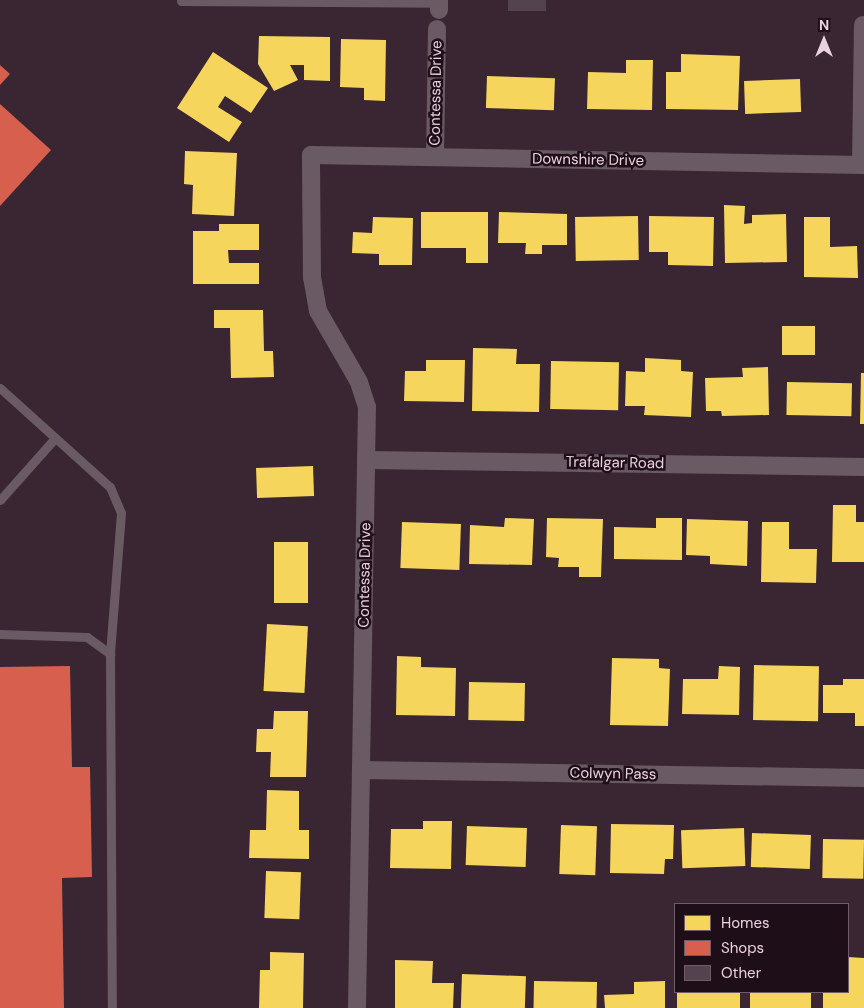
<!DOCTYPE html>
<style>
body{margin:0}
#map{position:relative;width:864px;height:1008px;overflow:hidden;background:#3a2532;font-family:"DM Sans",sans-serif}
div>[style]{position:absolute}
[style*='--x']{left:calc(var(--x)*1px);top:calc(var(--y)*1px);width:calc(var(--w)*1px);rotate:calc(var(--a)*1deg)}
.homes>*{inset:0;background:#f6d55c;transform-origin:0 0}
.shops>*{inset:0;background:#d6604d}
.building>*{inset:0;background:#53434f;transform-origin:0 0}
.service>*{height:9px;margin:-4.5px;padding:0 4.5px;transform-origin:4.5px;border-radius:4.5px;background:#6a5a63}
.minor>*{height:18px;margin:-9px;padding:0 9px;transform-origin:9px;border-radius:9px;background:#6a5a63}
span{translate:-50% -50%;white-space:nowrap;text-align:center;line-height:1.15;-webkit-text-stroke:5px #1e0e18;paint-order:stroke}
.street-label{font-size:15px;color:#ead1df}
.legend{position:absolute;left:674px;top:903px;width:175px;height:90px;box-sizing:border-box;background:#1e0e18;border:1px solid #705c68;margin:0;padding:6px 9px;list-style:none;font-size:15px;color:#ead1df}
.legend li{display:flex;align-items:center;gap:10px;height:25px}
.legend b{width:25px;border:1px solid #705c68}
.north{position:absolute;left:799px;top:15px;width:50px;height:50px;-webkit-text-stroke:4px #1e0e18;paint-order:stroke;rotate:0deg;font-size:14px;font-weight:700;line-height:20px;text-align:center;color:#ead1df}
.north::after{content:'';display:block;margin:auto;width:18px;height:22px;background:#ead1df;clip-path:polygon(50% 0,100% 100%,50% 72%,0 100%)}
</style>
<div id="map">
<div class="homes">
<div style="clip-path:polygon(259px 36px,330px 37px,330px 81px,304px 80px,304px 65px,290px 65px,298px 80px,274px 91px,258px 64px)"></div>
<div style="clip-path:polygon(341px 39px,386px 40px,385px 101px,364px 100px,364px 88px,340px 87px)"></div>
<div style="clip-path:polygon(213px 52px,268px 88px,251px 113px,225px 96px,218px 107px,242px 122px,229px 142px,177px 108px)"></div>
<div style="clip-path:polygon(681px 54px,740px 56px,738px 110px,666px 109px,666px 72px,681px 72px)"></div>
<div style="clip-path:polygon(626px 60px,653px 60px,652px 110px,587px 109px,588px 72px,626px 73px)"></div>
<div style="left:487px;top:76px;width:68px;height:32px;rotate:2deg"></div>
<div style="left:800px;top:79px;width:33px;height:56px;rotate:88deg"></div>
<div style="clip-path:polygon(185px 151px,237px 153px,234px 216px,192px 214px,193px 185px,184px 184px)"></div>
<div style="clip-path:polygon(724px 205px,745px 206px,744px 224px,752px 223px,752px 215px,786px 214px,787px 262px,725px 263px)"></div>
<div style="clip-path:polygon(421px 212px,488px 212px,488px 263px,466px 263px,466px 248px,421px 248px)"></div>
<div style="clip-path:polygon(499px 212px,567px 214px,567px 245px,542px 245px,542px 254px,525px 254px,526px 243px,498px 243px)"></div>
<div style="left:638px;top:216px;width:44px;height:63px;rotate:89deg"></div>
<div style="clip-path:polygon(649px 216px,714px 217px,713px 266px,668px 265px,668px 252px,649px 252px)"></div>
<div style="clip-path:polygon(373px 217px,413px 218px,412px 265px,379px 265px,379px 254px,352px 253px,353px 232px,372px 233px)"></div>
<div style="clip-path:polygon(804px 217px,830px 217px,830px 247px,857px 246px,858px 278px,804px 277px)"></div>
<div style="clip-path:polygon(219px 224px,259px 224px,259px 250px,228px 250px,229px 263px,259px 263px,259px 284px,193px 284px,193px 231px,219px 231px)"></div>
<div style="clip-path:polygon(214px 310px,263px 310px,264px 351px,273px 351px,274px 377px,231px 378px,230px 328px,214px 328px)"></div>
<div style="left:782px;top:326px;width:33px;height:29px"></div>
<div style="clip-path:polygon(473px 348px,517px 349px,516px 364px,540px 364px,539px 412px,472px 411px)"></div>
<div style="clip-path:polygon(645px 358px,681px 360px,681px 371px,693px 372px,691px 417px,644px 415px,645px 406px,625px 406px,626px 371px,645px 372px)"></div>
<div style="clip-path:polygon(426px 360px,465px 360px,464px 402px,404px 401px,405px 371px,426px 371px)"></div>
<div style="left:551px;top:361px;width:68px;height:48px;rotate:1deg"></div>
<div style="clip-path:polygon(768px 367px,769px 415px,722px 416px,721px 411px,706px 411px,705px 378px,743px 377px,742px 368px)"></div>
<div style="clip-path:polygon(861px 373px,864px 373px,864px 424px,860px 424px)"></div>
<div style="left:787px;top:382px;width:65px;height:33px;rotate:1deg"></div>
<div style="left:313px;top:466px;width:30px;height:57px;rotate:88deg"></div>
<div style="clip-path:polygon(833px 505px,856px 505px,856px 522px,864px 522px,864px 562px,832px 562px)"></div>
<div style="clip-path:polygon(505px 518px,534px 519px,532px 565px,469px 564px,470px 525px,504px 527px)"></div>
<div style="clip-path:polygon(547px 518px,603px 519px,601px 577px,579px 577px,579px 567px,558px 567px,559px 558px,546px 557px)"></div>
<div style="clip-path:polygon(656px 518px,682px 518px,682px 560px,614px 559px,614px 527px,656px 528px)"></div>
<div style="clip-path:polygon(687px 519px,748px 521px,747px 566px,710px 564px,710px 556px,686px 555px)"></div>
<div style="left:402px;top:522px;width:59px;height:46px;rotate:2deg"></div>
<div style="clip-path:polygon(762px 522px,789px 522px,789px 549px,817px 549px,816px 583px,761px 582px)"></div>
<div style="left:274px;top:542px;width:34px;height:61px"></div>
<div style="left:267px;top:624px;width:41px;height:67px;rotate:3deg"></div>
<div style="clip-path:polygon(397px 656px,421px 657px,421px 667px,456px 668px,455px 716px,396px 715px)"></div>
<div style="clip-path:polygon(612px 658px,659px 659px,659px 668px,670px 669px,668px 726px,610px 725px)"></div>
<div style="left:754px;top:665px;width:65px;height:55px;rotate:1deg"></div>
<div style="clip-path:polygon(719px 666px,740px 667px,739px 715px,682px 714px,683px 679px,718px 679px)"></div>
<div style="clip-path:polygon(843px 679px,864px 679px,864px 726px,855px 726px,855px 713px,823px 713px,823px 685px,843px 685px)"></div>
<div style="left:469px;top:682px;width:56px;height:38px;rotate:1deg"></div>
<div style="clip-path:polygon(274px 711px,308px 711px,306px 777px,270px 777px,271px 752px,256px 752px,257px 729px,273px 729px)"></div>
<div style="clip-path:polygon(267px 790px,299px 791px,299px 830px,309px 830px,309px 859px,249px 858px,250px 830px,266px 830px)"></div>
<div style="clip-path:polygon(423px 821px,452px 821px,451px 869px,390px 868px,391px 829px,423px 829px)"></div>
<div style="clip-path:polygon(611px 824px,674px 825px,673px 859px,665px 859px,664px 874px,610px 873px)"></div>
<div style="left:561px;top:825px;width:36px;height:49px;rotate:2deg"></div>
<div style="left:467px;top:826px;width:60px;height:39px;rotate:2deg"></div>
<div style="left:744px;top:828px;width:38px;height:63px;rotate:88deg"></div>
<div style="left:752px;top:833px;width:59px;height:34px;rotate:2deg"></div>
<div style="left:823px;top:839px;width:41px;height:39px;rotate:1deg"></div>
<div style="left:266px;top:871px;width:35px;height:47px;rotate:2deg"></div>
<div style="clip-path:polygon(270px 952px,304px 953px,303px 1008px,259px 1008px,260px 970px,270px 970px)"></div>
<div style="clip-path:polygon(848px 957px,864px 958px,864px 1008px,823px 1008px,823px 992px,848px 992px)"></div>
<div style="clip-path:polygon(395px 960px,433px 961px,432px 983px,454px 983px,453px 1008px,395px 1008px)"></div>
<div style="left:462px;top:974px;width:64px;height:34px;rotate:2deg"></div>
<div style="left:534px;top:981px;width:63px;height:27px;rotate:1deg"></div>
<div style="clip-path:polygon(665px 981px,665px 1008px,605px 1008px,604px 995px,634px 994px,634px 982px)"></div>
<div style="left:677px;top:992px;width:63px;height:16px"></div>
<div style="left:750px;top:992px;width:61px;height:16px"></div>
</div>
<div class="shops">
<div style="clip-path:polygon(0 65px,10px 74px,0 85px)"></div>
<div style="clip-path:polygon(0 104px,51px 150px,0 206px)"></div>
<div style="clip-path:polygon(70px 666px,72px 767px,90px 767px,92px 877px,62px 878px,64px 1008px,0 1008px,0 667px)"></div>
</div>
<div class="building">
<div style="left:508px;top:0;width:38px;height:11px"></div>
</div>
<div class="service">
<div style="--x:181;--y:1;--w:258;--a:0.4"></div>
<div style="--x:0;--y:388;--w:148;--a:42"></div>
<div style="--x:110;--y:487;--w:28;--a:67"></div>
<div style="--x:121;--y:513;--w:141;--a:94.5"></div>
<div style="--x:0;--y:500;--w:83;--a:-48.4"></div>
<div style="--x:0;--y:634;--w:87;--a:2"></div>
<div style="--x:87;--y:637;--w:29;--a:36"></div>
<div style="--x:110;--y:654;--w:354;--a:89.7"></div>
</div>
<div class="minor">
<div style="--x:439;--y:10;--w:10;--a:-90"></div>
<div style="--x:435;--y:157;--w:128;--a:-89.1"></div>
<div style="--x:861;--y:165;--w:140;--a:-89.2"></div>
<div style="--x:366;--y:460;--w:498;--a:0.8"></div>
<div style="--x:362;--y:770;--w:502;--a:0.91"></div>
<div style="--x:357;--y:1008;--w:601;--a:-89.05"></div>
<div style="--x:367;--y:407;--w:26;--a:-108"></div>
<div style="--x:359;--y:382;--w:82;--a:-120"></div>
<div style="--x:318;--y:311;--w:34;--a:-100"></div>
<div style="--x:312;--y:278;--w:123;--a:-90.5"></div>
<div style="--x:311;--y:155;--w:553;--a:1.04"></div>
</div>
<div class="street-label">
<span style="left:436px;top:93px;rotate:-89deg">Contessa Drive</span>
<span style="left:588px;top:160px;rotate:1deg">Downshire Drive</span>
<span style="left:615px;top:463px;rotate:1deg">Trafalgar Road</span>
<span style="left:365px;top:575px;rotate:-89deg">Contessa Drive</span>
<span style="left:613px;top:774px;rotate:1deg">Colwyn Pass</span>
</div>
<ul class="legend">
<li><b style="height:14px;background:#f6d55c"></b>Homes</li>
<li><b style="height:14px;background:#d6604d"></b>Shops</li>
<li><b style="height:14px;background:#53434f"></b>Other</li>
</ul>
<div class="north">N</div>
</div>
